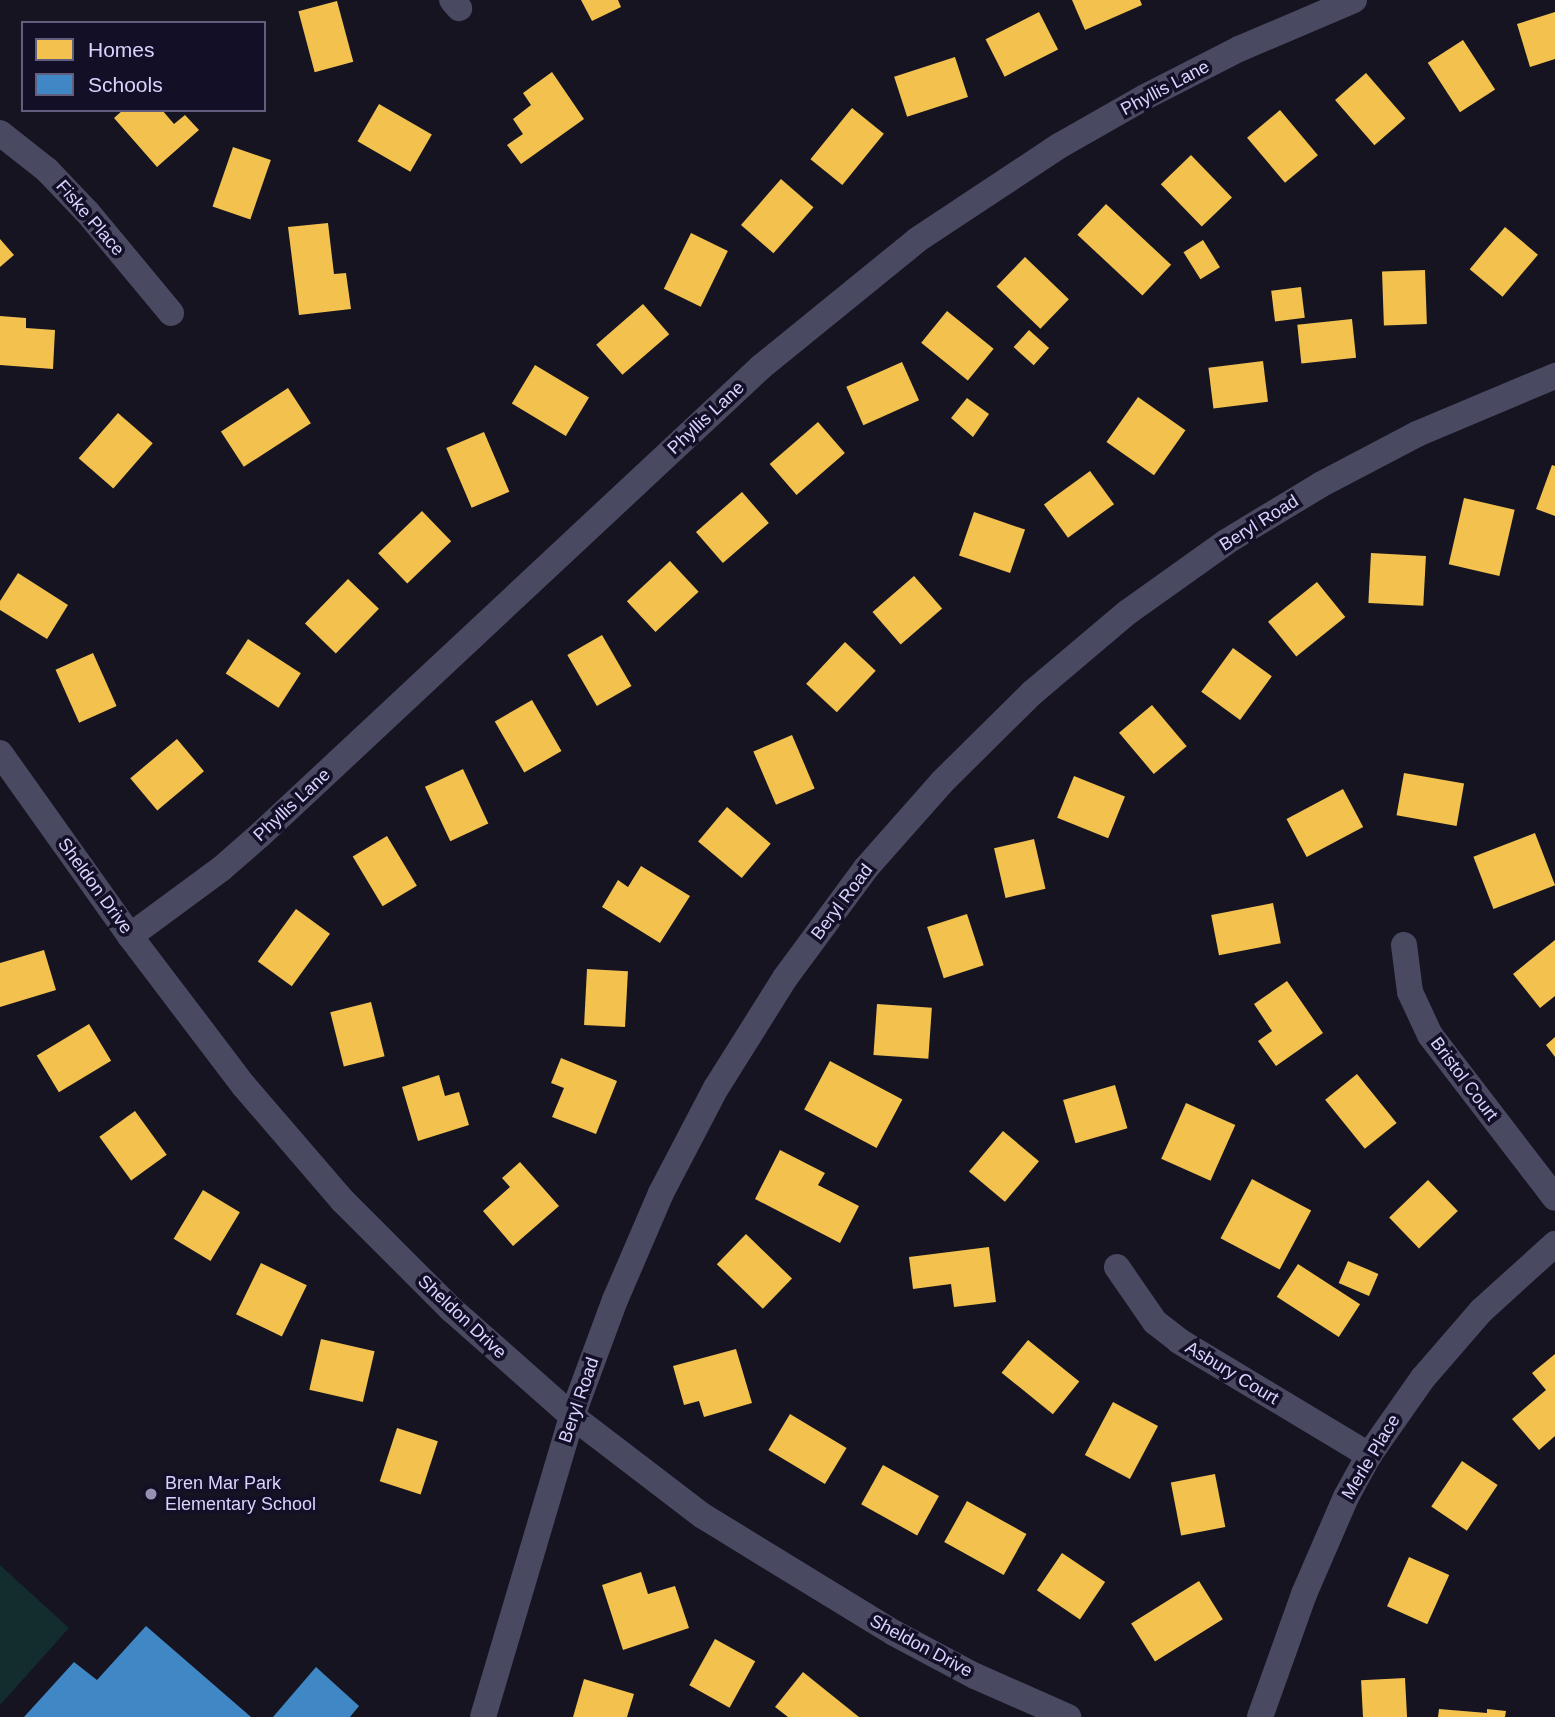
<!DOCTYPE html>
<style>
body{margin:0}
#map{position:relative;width:1555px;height:1717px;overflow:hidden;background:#161421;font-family:Arial,sans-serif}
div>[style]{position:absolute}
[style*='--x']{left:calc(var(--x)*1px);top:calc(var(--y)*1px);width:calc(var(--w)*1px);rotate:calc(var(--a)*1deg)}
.green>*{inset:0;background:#132c2d}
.homes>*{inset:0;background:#f2c14e;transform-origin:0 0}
.schools>*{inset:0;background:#3f88c5}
.street>*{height:26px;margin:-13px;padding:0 13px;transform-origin:13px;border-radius:13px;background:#4a4962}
.dots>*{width:19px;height:19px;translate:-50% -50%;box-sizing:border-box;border:4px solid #130f26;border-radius:50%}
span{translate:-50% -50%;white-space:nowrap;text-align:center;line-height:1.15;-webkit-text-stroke:7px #130f26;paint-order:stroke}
.street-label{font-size:18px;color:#d9d4ff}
.poi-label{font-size:18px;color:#d9d4ff}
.left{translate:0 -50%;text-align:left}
.legend{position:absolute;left:21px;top:21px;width:245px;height:91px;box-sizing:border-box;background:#130f26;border:2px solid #625e7d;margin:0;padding:9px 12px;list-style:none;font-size:21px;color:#d9d4ff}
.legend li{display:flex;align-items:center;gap:14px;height:35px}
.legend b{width:35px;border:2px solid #625e7d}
</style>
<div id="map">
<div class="green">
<div style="clip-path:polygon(0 1565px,69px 1628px,0 1705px)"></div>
</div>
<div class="homes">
<div style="clip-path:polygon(581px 0,618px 0,621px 7px,592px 21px)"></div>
<div style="clip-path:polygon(1072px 0,1140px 0,1142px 5px,1085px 30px)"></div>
<div style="left:337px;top:1px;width:63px;height:40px;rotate:75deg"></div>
<div style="left:1039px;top:12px;width:42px;height:60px;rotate:63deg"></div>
<div style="clip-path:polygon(1555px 12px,1555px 59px,1530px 67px,1517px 24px)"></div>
<div style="left:1463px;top:40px;width:59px;height:42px;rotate:57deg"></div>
<div style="left:955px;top:57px;width:42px;height:64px;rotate:72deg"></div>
<div style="clip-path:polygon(552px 72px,584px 119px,521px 164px,507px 145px,523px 134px,513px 119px,531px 105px,523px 93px)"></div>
<div style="left:1366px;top:73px;width:60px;height:41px;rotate:49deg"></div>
<div style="left:379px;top:104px;width:61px;height:43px;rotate:30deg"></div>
<div style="left:852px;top:108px;width:41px;height:66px;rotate:39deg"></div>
<div style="clip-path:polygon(123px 110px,162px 110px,174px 124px,185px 115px,199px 130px,157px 167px,114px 118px)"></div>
<div style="left:1280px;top:110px;width:59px;height:43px;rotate:50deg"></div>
<div style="left:233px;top:147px;width:40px;height:63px;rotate:19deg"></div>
<div style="left:1191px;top:155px;width:59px;height:42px;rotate:46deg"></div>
<div style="left:781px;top:179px;width:43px;height:61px;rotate:41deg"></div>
<div style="left:1106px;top:204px;width:89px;height:42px;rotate:43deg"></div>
<div style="clip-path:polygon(328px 223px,334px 274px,346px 273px,351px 309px,299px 315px,288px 227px)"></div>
<div style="left:1505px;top:227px;width:43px;height:55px;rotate:40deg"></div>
<div style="left:691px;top:233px;width:41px;height:62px;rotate:26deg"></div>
<div style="clip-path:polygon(0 239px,14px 255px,0 267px)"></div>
<div style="left:1203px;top:240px;width:32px;height:23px;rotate:58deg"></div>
<div style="left:1025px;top:257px;width:61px;height:41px;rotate:44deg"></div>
<div style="left:1425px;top:270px;width:54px;height:43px;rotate:88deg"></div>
<div style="left:1301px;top:287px;width:31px;height:30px;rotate:83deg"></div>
<div style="left:643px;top:304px;width:40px;height:62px;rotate:49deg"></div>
<div style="left:947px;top:311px;width:60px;height:41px;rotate:39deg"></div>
<div style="clip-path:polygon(0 316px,26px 318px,26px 328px,55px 330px,53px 369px,0 365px)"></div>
<div style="left:1352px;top:319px;width:39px;height:55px;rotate:84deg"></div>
<div style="left:1029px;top:330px;width:27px;height:23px;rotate:42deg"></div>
<div style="left:1263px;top:361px;width:41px;height:55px;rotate:83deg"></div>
<div style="left:902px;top:362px;width:42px;height:61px;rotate:66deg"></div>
<div style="left:535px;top:365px;width:63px;height:45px;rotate:31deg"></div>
<div style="left:288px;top:388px;width:42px;height:80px;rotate:57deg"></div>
<div style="left:1138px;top:397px;width:58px;height:55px;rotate:35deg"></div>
<div style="clip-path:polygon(967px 398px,989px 414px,973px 437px,951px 418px)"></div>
<div style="left:118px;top:413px;width:46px;height:60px;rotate:41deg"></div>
<div style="left:818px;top:422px;width:41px;height:64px;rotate:49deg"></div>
<div style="left:484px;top:432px;width:65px;height:41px;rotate:67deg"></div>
<div style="clip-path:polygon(1552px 465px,1555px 466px,1555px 516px,1536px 509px)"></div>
<div style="left:1090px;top:471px;width:41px;height:57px;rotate:54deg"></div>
<div style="left:742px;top:492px;width:41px;height:61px;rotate:49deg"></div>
<div style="left:1464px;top:498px;width:52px;height:68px;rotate:13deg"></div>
<div style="left:422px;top:511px;width:42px;height:61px;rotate:46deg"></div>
<div style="left:974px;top:512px;width:54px;height:46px;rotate:19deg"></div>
<div style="left:1371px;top:553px;width:55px;height:50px;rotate:3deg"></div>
<div style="left:670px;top:561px;width:42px;height:59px;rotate:47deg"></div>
<div style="clip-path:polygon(18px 573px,68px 605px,47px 639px,0 610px,0 601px)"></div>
<div style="left:914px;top:576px;width:43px;height:55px;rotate:49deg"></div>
<div style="left:348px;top:579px;width:43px;height:62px;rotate:44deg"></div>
<div style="left:1317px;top:582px;width:45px;height:63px;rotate:51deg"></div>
<div style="left:602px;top:635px;width:59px;height:40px;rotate:60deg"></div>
<div style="left:248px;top:639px;width:63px;height:41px;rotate:33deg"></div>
<div style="left:845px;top:642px;width:42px;height:57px;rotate:43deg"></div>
<div style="left:1233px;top:648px;width:48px;height:54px;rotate:36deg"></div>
<div style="left:93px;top:653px;width:58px;height:41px;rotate:66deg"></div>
<div style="left:532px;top:700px;width:59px;height:43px;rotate:60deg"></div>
<div style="left:1152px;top:705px;width:54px;height:43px;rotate:50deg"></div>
<div style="left:792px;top:735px;width:58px;height:42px;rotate:67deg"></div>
<div style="left:177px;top:739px;width:42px;height:61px;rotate:50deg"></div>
<div style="left:463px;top:769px;width:60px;height:42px;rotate:65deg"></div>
<div style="left:1404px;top:773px;width:61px;height:43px;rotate:10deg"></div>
<div style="left:1074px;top:776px;width:55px;height:45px;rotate:22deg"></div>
<div style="left:1343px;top:789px;width:43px;height:64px;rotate:62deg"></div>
<div style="left:727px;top:807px;width:57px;height:45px;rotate:40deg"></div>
<div style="left:1535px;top:833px;width:56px;height:66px;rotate:69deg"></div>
<div style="left:387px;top:836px;width:58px;height:40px;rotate:59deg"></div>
<div style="left:1034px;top:839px;width:51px;height:41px;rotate:77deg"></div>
<div style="clip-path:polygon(641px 866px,690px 896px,660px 943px,602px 907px,618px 880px,628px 887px)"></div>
<div style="left:1273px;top:903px;width:41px;height:63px;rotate:79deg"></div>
<div style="left:296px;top:909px;width:42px;height:65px;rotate:36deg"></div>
<div style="left:967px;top:914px;width:54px;height:42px;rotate:72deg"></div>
<div style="clip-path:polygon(1555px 940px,1555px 996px,1540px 1008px,1513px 974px)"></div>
<div style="clip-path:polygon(44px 950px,56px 990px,0 1007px,0 963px)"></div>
<div style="left:587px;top:969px;width:41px;height:56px;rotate:3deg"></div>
<div style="clip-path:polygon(1287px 981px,1323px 1033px,1276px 1066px,1258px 1041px,1272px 1031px,1254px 1004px)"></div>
<div style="left:371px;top:1002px;width:56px;height:42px;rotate:76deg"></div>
<div style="left:877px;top:1004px;width:55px;height:51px;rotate:4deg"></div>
<div style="left:89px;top:1024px;width:43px;height:61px;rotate:59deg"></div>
<div style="clip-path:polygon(1555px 1037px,1555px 1057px,1546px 1045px)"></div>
<div style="clip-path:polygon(561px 1058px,617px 1081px,596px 1134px,552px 1117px,564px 1088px,551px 1083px)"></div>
<div style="left:830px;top:1061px;width:82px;height:55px;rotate:28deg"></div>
<div style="left:1357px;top:1074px;width:63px;height:41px;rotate:51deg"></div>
<div style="clip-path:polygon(439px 1075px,445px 1096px,459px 1092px,469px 1125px,418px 1141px,402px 1087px)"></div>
<div style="left:1115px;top:1085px;width:45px;height:54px;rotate:74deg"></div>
<div style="left:1186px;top:1103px;width:54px;height:61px;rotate:24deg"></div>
<div style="left:135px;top:1111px;width:54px;height:44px;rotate:54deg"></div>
<div style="left:1003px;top:1131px;width:47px;height:53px;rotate:40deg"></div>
<div style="clip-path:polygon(780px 1150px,825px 1173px,818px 1185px,859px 1206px,840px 1243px,755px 1199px)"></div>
<div style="clip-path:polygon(520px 1162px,559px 1206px,513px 1246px,483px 1211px,510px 1187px,502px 1178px)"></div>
<div style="left:1252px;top:1179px;width:67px;height:67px;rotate:28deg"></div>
<div style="left:1428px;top:1180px;width:43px;height:54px;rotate:46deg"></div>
<div style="left:203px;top:1190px;width:43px;height:57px;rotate:31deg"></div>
<div style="left:746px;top:1234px;width:64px;height:42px;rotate:44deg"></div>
<div style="clip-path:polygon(989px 1247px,996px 1302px,954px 1307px,951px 1284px,913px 1289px,909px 1257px)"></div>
<div style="left:1348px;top:1261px;width:33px;height:24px;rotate:23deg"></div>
<div style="left:261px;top:1263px;width:51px;height:57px;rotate:26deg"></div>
<div style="left:1298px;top:1264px;width:74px;height:39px;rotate:33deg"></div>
<div style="left:321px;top:1339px;width:55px;height:52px;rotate:13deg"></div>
<div style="left:1028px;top:1340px;width:66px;height:42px;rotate:39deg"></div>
<div style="clip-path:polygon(736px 1349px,752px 1403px,704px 1417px,699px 1401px,684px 1405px,673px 1366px)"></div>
<div style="clip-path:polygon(1555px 1354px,1555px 1436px,1539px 1450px,1512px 1419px,1546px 1390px,1532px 1373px)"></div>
<div style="left:1113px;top:1402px;width:51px;height:60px;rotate:28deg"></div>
<div style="left:790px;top:1414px;width:66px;height:42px;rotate:31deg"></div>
<div style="left:397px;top:1428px;width:43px;height:56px;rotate:18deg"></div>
<div style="left:1462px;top:1461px;width:43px;height:55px;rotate:34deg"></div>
<div style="left:883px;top:1465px;width:64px;height:45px;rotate:29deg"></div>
<div style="left:1215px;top:1474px;width:54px;height:45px;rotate:79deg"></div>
<div style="left:967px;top:1501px;width:68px;height:47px;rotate:29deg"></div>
<div style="left:1062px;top:1553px;width:52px;height:45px;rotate:34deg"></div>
<div style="left:1409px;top:1557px;width:44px;height:54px;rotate:24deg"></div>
<div style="clip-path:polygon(641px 1572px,648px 1594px,675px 1586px,689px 1628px,623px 1650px,602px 1585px)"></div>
<div style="left:1199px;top:1581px;width:45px;height:80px;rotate:58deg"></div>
<div style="left:715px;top:1639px;width:46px;height:53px;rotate:29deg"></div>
<div style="clip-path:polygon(803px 1672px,859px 1717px,788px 1717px,775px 1707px)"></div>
<div style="left:1405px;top:1678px;width:39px;height:44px;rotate:87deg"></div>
<div style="clip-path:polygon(584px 1679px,634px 1694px,627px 1717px,573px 1717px)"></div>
<div style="clip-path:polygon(1439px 1709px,1487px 1713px,1487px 1709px,1506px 1711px,1505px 1717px,1438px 1717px)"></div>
</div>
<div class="schools">
<div style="clip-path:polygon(146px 1626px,251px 1717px,24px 1717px,74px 1662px,97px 1680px)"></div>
<div style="clip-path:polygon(316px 1667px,359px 1706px,350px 1717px,273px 1717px)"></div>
</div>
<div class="street">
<div style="--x:452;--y:0;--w:11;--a:49"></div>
<div style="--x:0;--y:133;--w:60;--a:38.2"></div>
<div style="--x:47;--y:170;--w:59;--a:46.4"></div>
<div style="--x:88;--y:213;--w:130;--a:50.3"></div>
<div style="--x:0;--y:753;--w:224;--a:54.6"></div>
<div style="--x:130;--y:936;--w:188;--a:52.8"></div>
<div style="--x:244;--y:1086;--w:152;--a:49.3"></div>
<div style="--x:343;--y:1201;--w:153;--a:45"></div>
<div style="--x:451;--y:1309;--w:162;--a:41.5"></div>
<div style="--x:572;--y:1416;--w:165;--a:37.4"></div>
<div style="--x:703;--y:1516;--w:224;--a:31.5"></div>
<div style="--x:894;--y:1633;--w:92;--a:28"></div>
<div style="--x:975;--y:1676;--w:102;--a:23.8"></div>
<div style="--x:130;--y:936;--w:113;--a:-36.4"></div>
<div style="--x:221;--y:869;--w:52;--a:-41.1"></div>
<div style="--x:260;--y:835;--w:686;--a:-43.05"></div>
<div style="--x:761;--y:367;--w:201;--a:-39.1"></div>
<div style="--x:917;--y:240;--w:170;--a:-33.5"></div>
<div style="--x:1059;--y:146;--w:99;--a:-29.7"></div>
<div style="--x:1145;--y:97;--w:106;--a:-27.1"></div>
<div style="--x:1239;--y:49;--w:125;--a:-23.1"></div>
<div style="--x:1404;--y:945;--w:47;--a:82.7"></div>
<div style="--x:1410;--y:992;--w:47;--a:65.1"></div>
<div style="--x:1430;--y:1035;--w:205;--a:52.5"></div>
<div style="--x:1117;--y:1267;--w:67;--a:55.4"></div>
<div style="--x:1155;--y:1322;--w:31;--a:38"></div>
<div style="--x:1179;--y:1341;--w:222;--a:31"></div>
<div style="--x:483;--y:1717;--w:314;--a:-73.5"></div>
<div style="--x:572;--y:1416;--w:124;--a:-69.7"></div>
<div style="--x:615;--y:1300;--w:116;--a:-66.7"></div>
<div style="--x:661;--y:1193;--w:119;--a:-62.4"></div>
<div style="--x:716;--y:1088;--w:130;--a:-57.9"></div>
<div style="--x:785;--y:978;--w:137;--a:-53.6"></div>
<div style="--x:866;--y:868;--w:115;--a:-48.5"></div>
<div style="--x:942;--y:782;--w:127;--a:-44.7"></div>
<div style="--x:1032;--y:693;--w:126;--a:-40.2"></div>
<div style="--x:1128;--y:612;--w:120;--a:-35.5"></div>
<div style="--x:1226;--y:542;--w:110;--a:-31.2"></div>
<div style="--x:1320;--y:485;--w:110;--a:-27.7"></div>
<div style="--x:1417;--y:434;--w:150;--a:-22.8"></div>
<div style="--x:1260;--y:1717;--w:131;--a:-70.3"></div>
<div style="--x:1304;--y:1594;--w:106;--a:-66.6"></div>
<div style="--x:1346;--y:1497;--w:48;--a:-61.3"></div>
<div style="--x:1369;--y:1455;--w:94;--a:-55"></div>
<div style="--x:1423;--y:1378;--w:89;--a:-49.1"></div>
<div style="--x:1481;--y:1311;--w:100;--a:-42.2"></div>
</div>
<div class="dots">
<div style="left:151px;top:1494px;background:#9591b1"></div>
</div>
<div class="street-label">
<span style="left:1165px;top:88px;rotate:-28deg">Phyllis Lane</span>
<span style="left:90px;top:218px;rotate:49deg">Fiske Place</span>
<span style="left:706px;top:418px;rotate:-43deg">Phyllis Lane</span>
<span style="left:1259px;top:523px;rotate:-32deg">Beryl Road</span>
<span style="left:292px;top:805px;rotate:-43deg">Phyllis Lane</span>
<span style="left:95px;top:886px;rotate:54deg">Sheldon Drive</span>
<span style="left:842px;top:902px;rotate:-53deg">Beryl Road</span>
<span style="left:1464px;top:1079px;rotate:53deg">Bristol Court</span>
<span style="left:462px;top:1317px;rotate:43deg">Sheldon Drive</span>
<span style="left:1232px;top:1373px;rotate:31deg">Asbury Court</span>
<span style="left:579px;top:1400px;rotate:-71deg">Beryl Road</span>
<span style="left:1371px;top:1457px;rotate:-59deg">Merle Place</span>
<span style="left:921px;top:1646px;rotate:28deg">Sheldon Drive</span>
</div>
<div class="poi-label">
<span class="left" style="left:165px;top:1494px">Bren Mar Park<br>Elementary School</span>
</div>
<ul class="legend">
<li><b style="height:19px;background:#f2c14e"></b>Homes</li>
<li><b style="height:19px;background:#3f88c5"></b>Schools</li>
</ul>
</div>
